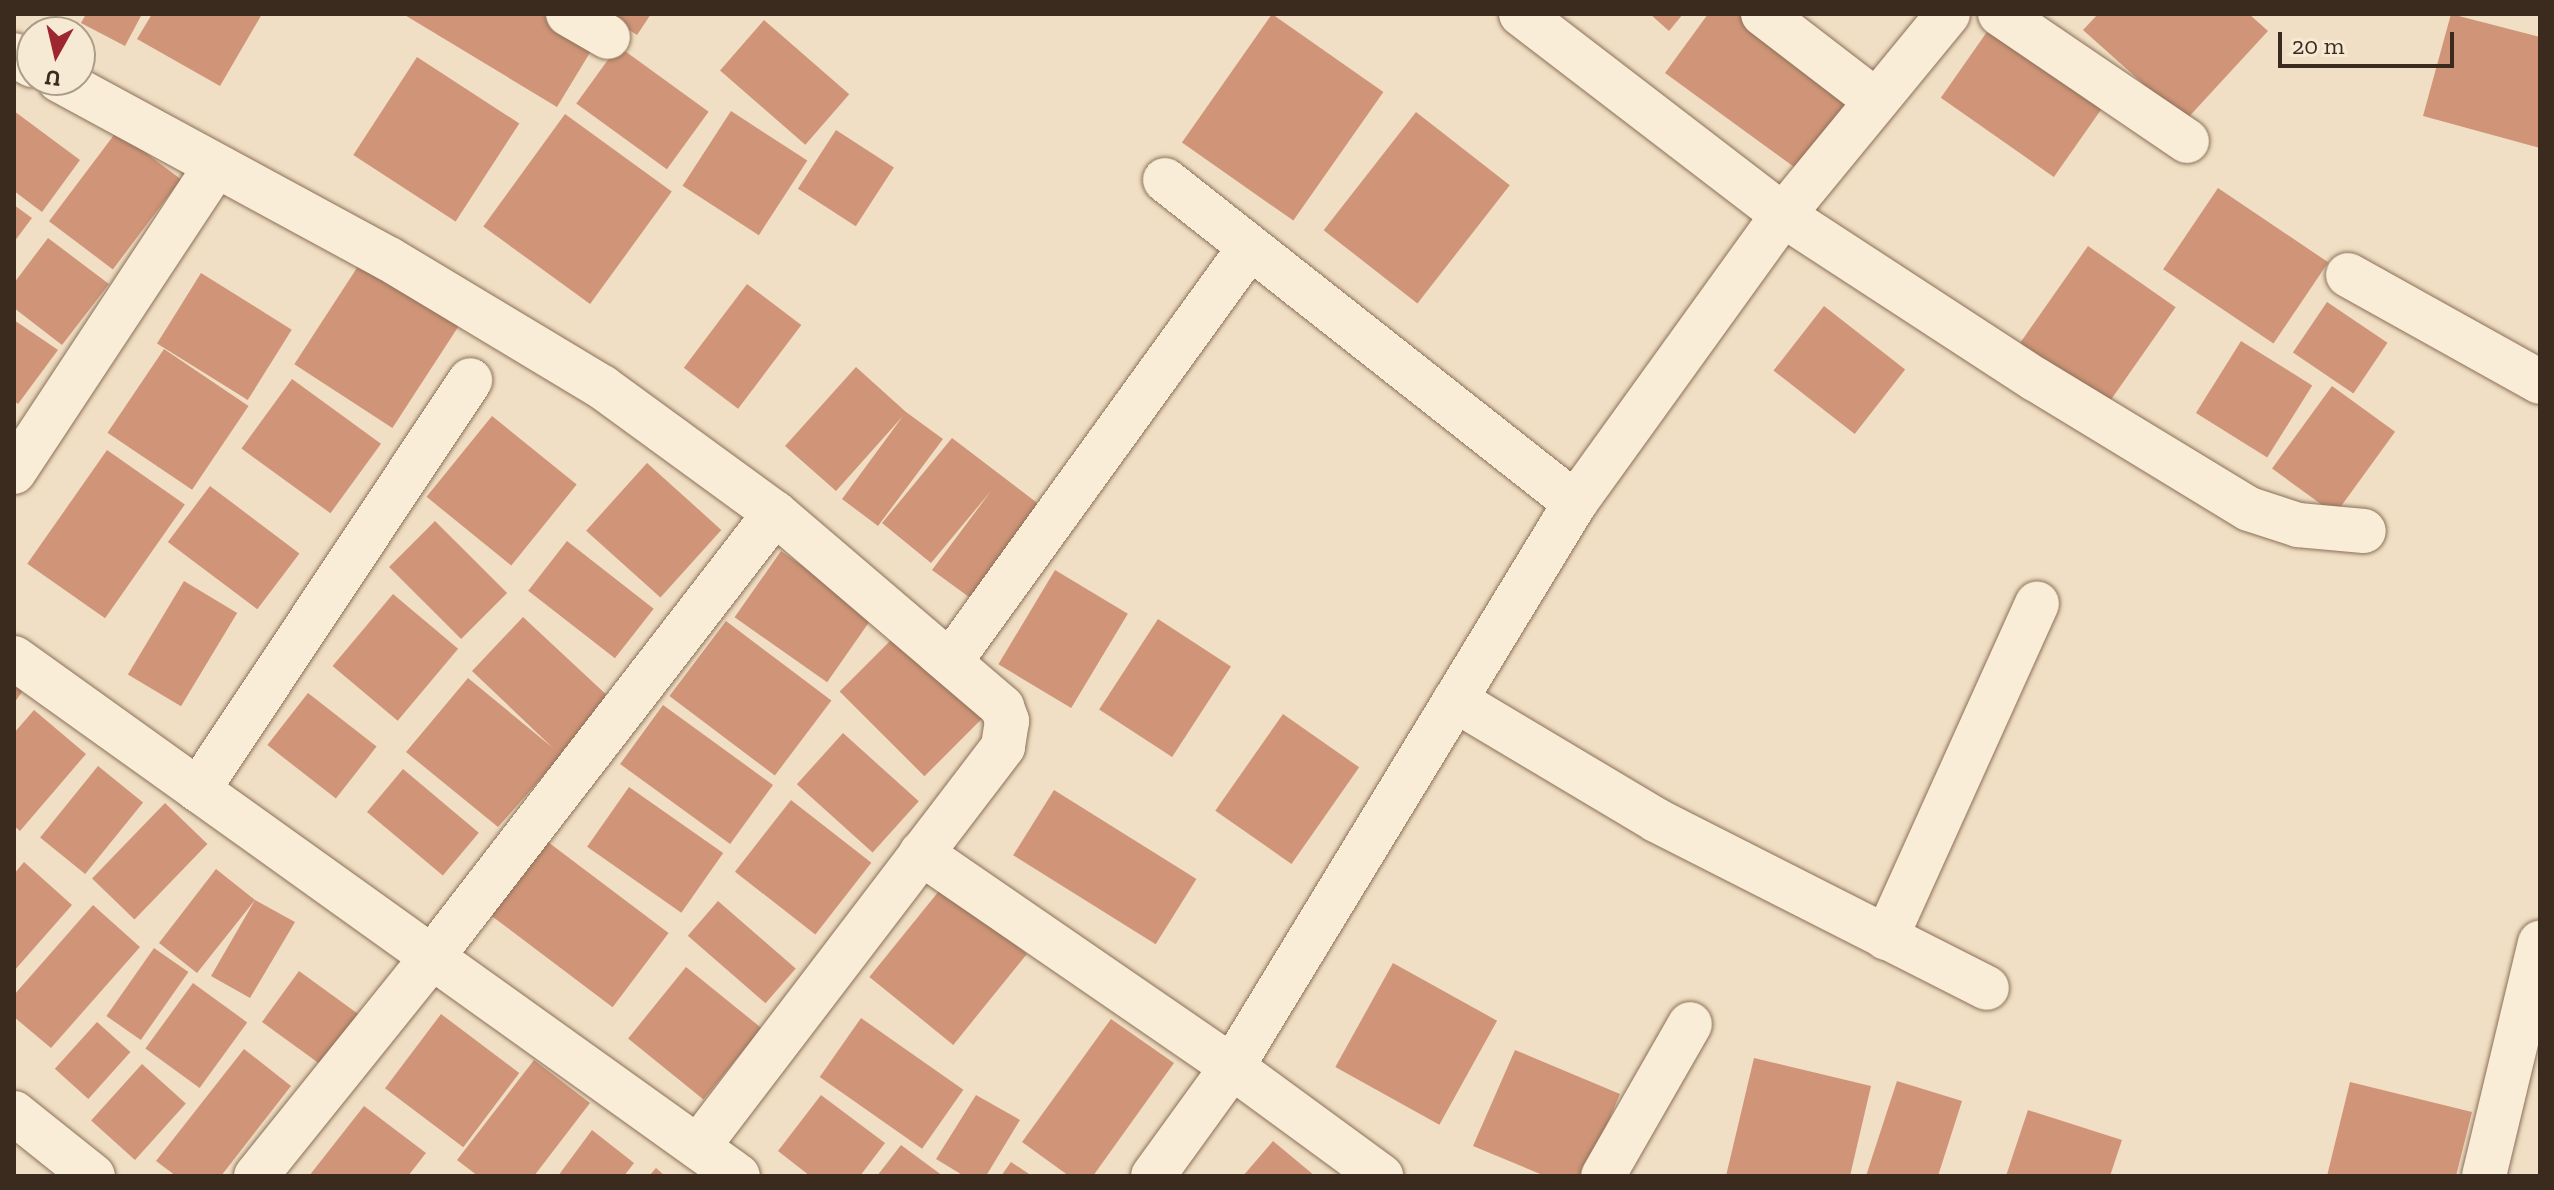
<!DOCTYPE html>
<style>
body{margin:0}
#map{position:relative;width:2554px;height:1190px;overflow:hidden;background:#f0dfc4;font-family:"Zilla Slab",serif}
div>[style]{position:absolute}
[style*='--x']{left:calc(var(--x)*1px);top:calc(var(--y)*1px);width:calc(var(--w)*1px);rotate:calc(var(--a)*1deg)}
.building>*{inset:0;background:#d09578;transform-origin:0 0}
.roads{filter:drop-shadow(0 0 2px #8c7059) drop-shadow(0 0 2px #8c7059)}
.street>*{height:44px;margin:-22px;padding:0 22px;transform-origin:22px;border-radius:22px;background:#faedd8}
span{translate:-50% -50%;white-space:nowrap;text-align:center;line-height:1.15;-webkit-text-stroke:6px #f7ead4;paint-order:stroke}
.frame{position:absolute;inset:0;border:16px solid #3b2a1e;pointer-events:none}
.north{position:absolute;left:16px;top:16px;width:80px;height:80px;box-sizing:border-box;background:#f7ead4;border:2px solid #ac9d8b;border-radius:50%;rotate:188deg;font-size:22px;font-weight:700;line-height:32px;text-align:center;color:#3b2a1e}
.north::after{content:'';display:block;margin:auto;width:28px;height:36px;background:#9e2631;clip-path:polygon(50% 0,100% 100%,50% 72%,0 100%)}
.scale{position:absolute;left:2278px;top:32px;width:176px;height:36px;box-sizing:border-box;border:4px solid #3b2a1e;border-top:0;padding-left:10px;font-size:24px;line-height:28px;white-space:nowrap;color:#3b2a1e;-webkit-text-stroke:6px #f7ead4;paint-order:stroke}
</style>
<div id="map">
<div class="building">
<div style="clip-path:polygon(86px 14px,142px 14px,125px 46px,81px 23px)"></div>
<div style="clip-path:polygon(152px 14px,262px 14px,220px 86px,137px 39px)"></div>
<div style="clip-path:polygon(403px 14px,541px 14px,594px 46px,557px 107px)"></div>
<div style="clip-path:polygon(604px 14px,651px 14px,637px 35px)"></div>
<div style="left:1272px;top:14px;width:136px;height:157px;rotate:35deg"></div>
<div style="clip-path:polygon(1650px 14px,1683px 14px,1669px 31px)"></div>
<div style="clip-path:polygon(1708px 14px,1749px 14px,1858px 94px,1801px 172px,1665px 73px)"></div>
<div style="clip-path:polygon(2098px 14px,2249px 14px,2268px 31px,2185px 121px,2083px 30px)"></div>
<div style="clip-path:polygon(2451px 14px,2540px 37px,2540px 148px,2423px 116px)"></div>
<div style="left:764px;top:20px;width:113px;height:67px;rotate:41deg"></div>
<div style="left:1989px;top:29px;width:138px;height:84px;rotate:35deg"></div>
<div style="left:618px;top:46px;width:112px;height:71px;rotate:36deg"></div>
<div style="left:417px;top:57px;width:122px;height:117px;rotate:33deg"></div>
<div style="clip-path:polygon(14px 111px,80px 160px,42px 212px,14px 191px)"></div>
<div style="left:731px;top:111px;width:91px;height:89px;rotate:33deg"></div>
<div style="left:1416px;top:112px;width:119px;height:150px;rotate:38deg"></div>
<div style="left:565px;top:114px;width:132px;height:139px;rotate:36deg"></div>
<div style="left:836px;top:130px;width:69px;height:70px;rotate:33deg"></div>
<div style="left:117px;top:131px;width:80px;height:113px;rotate:37deg"></div>
<div style="left:2218px;top:188px;width:133px;height:98px;rotate:34deg"></div>
<div style="clip-path:polygon(14px 205px,32px 218px,14px 242px)"></div>
<div style="clip-path:polygon(48px 238px,109px 284px,62px 345px,14px 308px,14px 283px)"></div>
<div style="left:2088px;top:246px;width:107px;height:118px;rotate:35deg"></div>
<div style="left:364px;top:257px;width:117px;height:128px;rotate:33deg"></div>
<div style="left:201px;top:273px;width:107px;height:83px;rotate:32deg"></div>
<div style="left:747px;top:284px;width:68px;height:105px;rotate:37deg"></div>
<div style="left:2327px;top:302px;width:73px;height:61px;rotate:34deg"></div>
<div style="left:1824px;top:306px;width:103px;height:82px;rotate:38deg"></div>
<div style="clip-path:polygon(14px 320px,58px 350px,18px 404px,14px 401px)"></div>
<div style="left:2241px;top:341px;width:84px;height:85px;rotate:32deg"></div>
<div style="left:164px;top:349px;width:102px;height:101px;rotate:34deg"></div>
<div style="clip-path:polygon(856px 367px,906px 412px,943px 439px,878px 526px,842px 499px,903px 416px,836px 491px,785px 446px)"></div>
<div style="left:292px;top:379px;width:110px;height:86px;rotate:36deg"></div>
<div style="left:2332px;top:386px;width:78px;height:102px;rotate:36deg"></div>
<div style="left:492px;top:416px;width:109px;height:104px;rotate:39deg"></div>
<div style="clip-path:polygon(952px 438px,1053px 515px,984px 608px,932px 570px,991px 491px,931px 563px,882px 523px)"></div>
<div style="left:107px;top:450px;width:95px;height:139px;rotate:35deg"></div>
<div style="left:647px;top:463px;width:100px;height:91px;rotate:42deg"></div>
<div style="left:210px;top:486px;width:112px;height:70px;rotate:37deg"></div>
<div style="left:435px;top:521px;width:102px;height:65px;rotate:45deg"></div>
<div style="left:567px;top:541px;width:110px;height:63px;rotate:38deg"></div>
<div style="left:781px;top:551px;width:113px;height:81px;rotate:35deg"></div>
<div style="left:1055px;top:570px;width:85px;height:110px;rotate:31deg"></div>
<div style="left:184px;top:581px;width:62px;height:109px;rotate:31deg"></div>
<div style="left:393px;top:594px;width:85px;height:94px;rotate:40deg"></div>
<div style="clip-path:polygon(523px 617px,611px 699px,498px 827px,406px 752px,468px 678px,553px 748px,472px 671px)"></div>
<div style="left:1158px;top:619px;width:87px;height:108px;rotate:33deg"></div>
<div style="left:726px;top:621px;width:132px;height:94px;rotate:37deg"></div>
<div style="left:899px;top:632px;width:120px;height:84px;rotate:45deg"></div>
<div style="clip-path:polygon(14px 679px,25px 688px,14px 703px)"></div>
<div style="left:308px;top:693px;width:87px;height:66px;rotate:38deg"></div>
<div style="left:663px;top:705px;width:136px;height:73px;rotate:36deg"></div>
<div style="clip-path:polygon(34px 710px,86px 754px,20px 831px,14px 826px,14px 733px)"></div>
<div style="left:1283px;top:714px;width:93px;height:118px;rotate:35deg"></div>
<div style="left:843px;top:733px;width:102px;height:69px;rotate:42deg"></div>
<div style="left:98px;top:766px;width:58px;height:92px;rotate:39deg"></div>
<div style="left:403px;top:769px;width:99px;height:56px;rotate:40deg"></div>
<div style="left:629px;top:787px;width:115px;height:73px;rotate:35deg"></div>
<div style="left:1054px;top:790px;width:168px;height:77px;rotate:32deg"></div>
<div style="left:791px;top:800px;width:102px;height:91px;rotate:38deg"></div>
<div style="left:165px;top:803px;width:59px;height:105px;rotate:44deg"></div>
<div style="left:544px;top:839px;width:156px;height:93px;rotate:37deg"></div>
<div style="clip-path:polygon(24px 862px,72px 905px,14px 971px,14px 874px)"></div>
<div style="clip-path:polygon(216px 869px,255px 900px,295px 922px,250px 998px,211px 976px,255px 900px,197px 973px,159px 943px)"></div>
<div style="left:943px;top:886px;width:108px;height:117px;rotate:39deg"></div>
<div style="left:718px;top:901px;width:103px;height:46px;rotate:41deg"></div>
<div style="clip-path:polygon(93px 905px,140px 947px,51px 1048px,14px 1017px,14px 995px)"></div>
<div style="left:154px;top:948px;width:42px;height:83px;rotate:35deg"></div>
<div style="left:1393px;top:963px;width:119px;height:119px;rotate:29deg"></div>
<div style="left:686px;top:967px;width:97px;height:92px;rotate:39deg"></div>
<div style="left:299px;top:971px;width:87px;height:63px;rotate:36deg"></div>
<div style="left:193px;top:983px;width:67px;height:81px;rotate:36deg"></div>
<div style="left:441px;top:1014px;width:98px;height:93px;rotate:37deg"></div>
<div style="left:861px;top:1018px;width:125px;height:72px;rotate:35deg"></div>
<div style="clip-path:polygon(1111px 1019px,1174px 1063px,1093px 1176px,1069px 1176px,1022px 1142px)"></div>
<div style="left:97px;top:1022px;width:45px;height:63px;rotate:42deg"></div>
<div style="clip-path:polygon(244px 1049px,291px 1086px,221px 1176px,176px 1176px,156px 1161px)"></div>
<div style="clip-path:polygon(1515px 1050px,1620px 1094px,1585px 1176px,1545px 1176px,1473px 1146px)"></div>
<div style="clip-path:polygon(1754px 1058px,1871px 1086px,1850px 1176px,1726px 1176px)"></div>
<div style="clip-path:polygon(534px 1060px,590px 1103px,534px 1176px,478px 1176px,457px 1160px)"></div>
<div style="left:142px;top:1064px;width:59px;height:76px;rotate:42deg"></div>
<div style="clip-path:polygon(1897px 1081px,1962px 1101px,1938px 1176px,1866px 1176px)"></div>
<div style="clip-path:polygon(2350px 1082px,2472px 1112px,2456px 1176px,2327px 1176px)"></div>
<div style="clip-path:polygon(821px 1095px,885px 1143px,860px 1176px,810px 1176px,778px 1151px)"></div>
<div style="clip-path:polygon(976px 1095px,1020px 1120px,986px 1176px,964px 1176px,936px 1159px)"></div>
<div style="clip-path:polygon(364px 1106px,426px 1153px,408px 1176px,309px 1176px)"></div>
<div style="clip-path:polygon(2028px 1110px,2122px 1140px,2110px 1176px,2006px 1176px)"></div>
<div style="clip-path:polygon(592px 1130px,634px 1163px,624px 1176px,558px 1176px)"></div>
<div style="clip-path:polygon(1273px 1141px,1315px 1176px,1243px 1176px)"></div>
<div style="clip-path:polygon(901px 1145px,943px 1176px,877px 1176px)"></div>
<div style="clip-path:polygon(1011px 1162px,1032px 1176px,1001px 1176px)"></div>
<div style="clip-path:polygon(656px 1168px,665px 1176px,649px 1176px)"></div>
</div>
<div class="roads">
<div class="street">
<div style="--x:568;--y:14;--w:46;--a:29.9"></div>
<div style="--x:1521;--y:14;--w:330;--a:37.5"></div>
<div style="--x:1783;--y:215;--w:301;--a:33.1"></div>
<div style="--x:2035;--y:379;--w:250;--a:31.3"></div>
<div style="--x:2249;--y:509;--w:52;--a:18.1"></div>
<div style="--x:2298;--y:525;--w:66;--a:5.2"></div>
<div style="--x:1763;--y:14;--w:141;--a:37.5"></div>
<div style="--x:2000;--y:14;--w:226;--a:34.2"></div>
<div style="--x:14;--y:55;--w:21;--a:29"></div>
<div style="--x:59;--y:80;--w:375;--a:28.5"></div>
<div style="--x:389;--y:259;--w:249;--a:31"></div>
<div style="--x:602;--y:387;--w:214;--a:36.1"></div>
<div style="--x:775;--y:513;--w:299;--a:40.5"></div>
<div style="--x:1002;--y:707;--w:15;--a:70"></div>
<div style="--x:1007;--y:721;--w:26;--a:99"></div>
<div style="--x:1003;--y:747;--w:503;--a:127.33"></div>
<div style="--x:1165;--y:180;--w:522;--a:38.23"></div>
<div style="--x:2348;--y:275;--w:220;--a:29.1"></div>
<div style="--x:14;--y:472;--w:365;--a:-56.6"></div>
<div style="--x:14;--y:658;--w:890;--a:35.58"></div>
<div style="--x:950;--y:662;--w:512;--a:-54.14"></div>
<div style="--x:1455;--y:700;--w:234;--a:30.8"></div>
<div style="--x:1656;--y:820;--w:371;--a:26.9"></div>
<div style="--x:198;--y:790;--w:492;--a:-56.4"></div>
<div style="--x:921;--y:853;--w:378;--a:34.5"></div>
<div style="--x:1232;--y:1067;--w:185;--a:36.2"></div>
<div style="--x:1886;--y:938;--w:367;--a:-65.7"></div>
<div style="--x:14;--y:1113;--w:101;--a:38.6"></div>
<div style="--x:256;--y:1176;--w:281;--a:-51.2"></div>
<div style="--x:432;--y:957;--w:561;--a:-52.31"></div>
<div style="--x:1153;--y:1176;--w:135;--a:-54.1"></div>
<div style="--x:1232;--y:1067;--w:660;--a:-58.69"></div>
<div style="--x:1575;--y:503;--w:355;--a:-54.2"></div>
<div style="--x:1783;--y:215;--w:260;--a:-50.6"></div>
<div style="--x:1603;--y:1176;--w:175;--a:-60.2"></div>
<div style="--x:2484;--y:1176;--w:240;--a:-76.5"></div>
</div>
</div>
<div class="frame"></div>
<div class="north">U</div>
<div class="scale">20 m</div>
</div>
